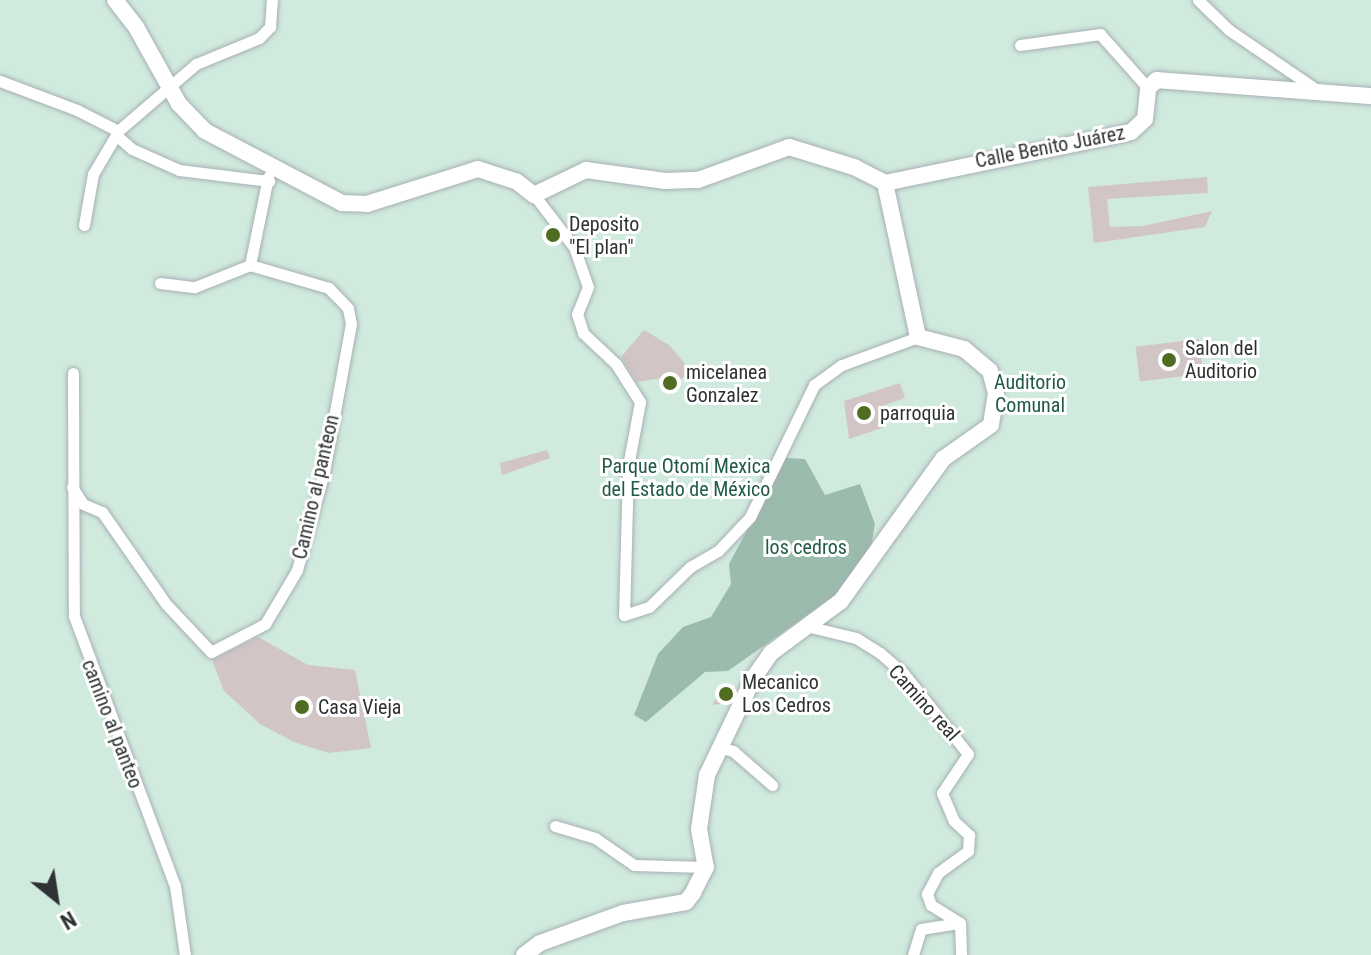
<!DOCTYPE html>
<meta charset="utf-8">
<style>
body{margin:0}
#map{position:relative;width:1371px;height:955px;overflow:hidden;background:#ebf3f9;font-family:"Roboto Condensed",sans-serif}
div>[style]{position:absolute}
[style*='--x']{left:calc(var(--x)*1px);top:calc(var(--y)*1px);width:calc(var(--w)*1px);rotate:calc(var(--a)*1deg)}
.green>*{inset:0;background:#d0eadd;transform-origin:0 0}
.forest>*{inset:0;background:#9bbbac}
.building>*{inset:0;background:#d1c6c5;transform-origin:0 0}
.roads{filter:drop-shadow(0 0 2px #a7afb5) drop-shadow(0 0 2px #a7afb5)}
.minor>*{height:11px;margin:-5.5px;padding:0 5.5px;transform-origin:5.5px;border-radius:5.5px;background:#fff}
.secondary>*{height:16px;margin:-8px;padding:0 8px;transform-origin:8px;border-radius:8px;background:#fff}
.dots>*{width:22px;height:22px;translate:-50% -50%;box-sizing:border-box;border:4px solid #fff;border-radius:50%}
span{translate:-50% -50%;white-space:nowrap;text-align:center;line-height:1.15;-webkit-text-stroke:6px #fff;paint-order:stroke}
.street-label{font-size:20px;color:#2f3234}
.poi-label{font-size:20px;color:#2f3234}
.left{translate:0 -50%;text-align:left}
.park-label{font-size:20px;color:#225b45}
.north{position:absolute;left:16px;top:859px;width:80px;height:80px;-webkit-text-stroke:6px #fff;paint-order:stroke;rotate:150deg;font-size:22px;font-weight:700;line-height:32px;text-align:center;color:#2f3234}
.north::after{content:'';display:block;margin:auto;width:28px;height:36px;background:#2f3234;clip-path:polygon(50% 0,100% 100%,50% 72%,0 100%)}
</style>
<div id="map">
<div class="green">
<div style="left:0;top:0;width:1371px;height:955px"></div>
</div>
<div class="forest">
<div style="clip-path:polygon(786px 458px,805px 459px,825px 495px,860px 484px,875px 524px,871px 547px,855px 581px,728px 671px,705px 672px,646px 722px,634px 715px,658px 654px,683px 627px,711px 617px,731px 584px,729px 564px)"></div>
</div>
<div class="building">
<div style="clip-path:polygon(1207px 177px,1208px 193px,1107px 199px,1110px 227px,1143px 226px,1212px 211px,1205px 227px,1094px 243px,1088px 187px)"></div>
<div style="clip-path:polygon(644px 330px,669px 345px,691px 371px,668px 390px,662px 378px,637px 382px,621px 357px)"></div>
<div style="left:1199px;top:339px;width:35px;height:64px;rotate:83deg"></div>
<div style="clip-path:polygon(900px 383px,905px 398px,879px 407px,885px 427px,849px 439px,844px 401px)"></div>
<div style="clip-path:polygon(547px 450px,550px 458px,502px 475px,500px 463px)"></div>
<div style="clip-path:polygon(258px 637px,308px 665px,355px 670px,371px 748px,329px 753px,294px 742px,260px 724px,224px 691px,212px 660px)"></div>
<div style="clip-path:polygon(725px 683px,736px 688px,729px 703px,712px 705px)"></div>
</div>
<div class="roads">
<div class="minor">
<div style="--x:1198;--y:0;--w:43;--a:44.1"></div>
<div style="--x:1229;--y:30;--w:107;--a:34.3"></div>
<div style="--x:1020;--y:45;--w:81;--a:-7.8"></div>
<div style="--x:1100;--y:34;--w:72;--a:48.4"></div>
<div style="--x:0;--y:81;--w:82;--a:20.6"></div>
<div style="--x:77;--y:110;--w:46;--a:27.1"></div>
<div style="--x:118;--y:131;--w:4;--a:117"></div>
<div style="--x:116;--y:135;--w:21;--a:41"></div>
<div style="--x:132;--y:149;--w:51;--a:24.1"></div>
<div style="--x:179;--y:170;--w:91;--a:7"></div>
<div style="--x:118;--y:131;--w:103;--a:-40.7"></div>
<div style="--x:196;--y:64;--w:68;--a:-22.4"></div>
<div style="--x:259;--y:38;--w:16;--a:-45"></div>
<div style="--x:270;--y:27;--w:27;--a:-86"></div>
<div style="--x:534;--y:195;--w:66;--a:52.4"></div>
<div style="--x:574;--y:247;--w:42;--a:70.7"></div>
<div style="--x:588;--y:287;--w:29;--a:112"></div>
<div style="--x:577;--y:314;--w:20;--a:72"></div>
<div style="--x:583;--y:333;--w:45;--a:43.2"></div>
<div style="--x:616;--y:364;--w:45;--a:57.7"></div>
<div style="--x:640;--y:402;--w:65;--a:100.6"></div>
<div style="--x:628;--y:466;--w:149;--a:91.5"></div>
<div style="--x:624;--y:615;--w:26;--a:-18"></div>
<div style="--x:649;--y:607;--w:57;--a:-44.3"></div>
<div style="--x:690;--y:567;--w:32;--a:-30"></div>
<div style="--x:718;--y:551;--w:47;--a:-46.7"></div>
<div style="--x:750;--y:517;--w:147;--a:-64.1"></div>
<div style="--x:814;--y:385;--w:34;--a:-36"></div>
<div style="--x:842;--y:365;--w:81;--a:-20.2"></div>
<div style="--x:84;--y:225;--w:52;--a:-80"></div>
<div style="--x:93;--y:174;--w:45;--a:-59.5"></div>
<div style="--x:250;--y:265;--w:90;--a:-78.4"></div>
<div style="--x:160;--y:283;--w:35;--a:7"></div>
<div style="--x:195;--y:287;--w:59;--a:-21.8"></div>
<div style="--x:73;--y:373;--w:243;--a:89.8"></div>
<div style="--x:74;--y:616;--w:288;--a:69.5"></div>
<div style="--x:175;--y:886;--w:70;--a:81.8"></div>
<div style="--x:72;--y:487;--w:20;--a:57"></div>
<div style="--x:83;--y:504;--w:21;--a:23"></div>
<div style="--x:102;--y:512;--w:112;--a:55.2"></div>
<div style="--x:166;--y:604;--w:66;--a:46.8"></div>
<div style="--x:211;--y:652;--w:61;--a:-27.4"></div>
<div style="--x:265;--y:624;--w:63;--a:-59.3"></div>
<div style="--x:297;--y:570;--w:102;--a:-74.6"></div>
<div style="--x:324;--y:472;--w:150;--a:-79.7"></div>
<div style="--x:351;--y:324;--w:16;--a:-101"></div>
<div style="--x:348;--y:308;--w:28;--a:-134"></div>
<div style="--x:329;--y:288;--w:82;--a:-163.8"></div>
<div style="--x:806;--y:626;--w:51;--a:13.5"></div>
<div style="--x:856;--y:638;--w:28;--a:32"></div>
<div style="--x:880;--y:653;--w:32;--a:41"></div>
<div style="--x:904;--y:674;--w:102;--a:51.3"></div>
<div style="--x:968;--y:754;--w:47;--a:123.7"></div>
<div style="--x:942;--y:793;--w:30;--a:67"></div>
<div style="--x:954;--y:821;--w:21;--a:43"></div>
<div style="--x:969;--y:835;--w:16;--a:94"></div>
<div style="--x:968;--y:851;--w:37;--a:144"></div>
<div style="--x:938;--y:873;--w:24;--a:118"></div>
<div style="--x:927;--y:894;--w:12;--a:70"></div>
<div style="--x:931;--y:905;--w:34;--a:32"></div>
<div style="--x:960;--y:923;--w:32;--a:88"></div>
<div style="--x:718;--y:747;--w:16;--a:15"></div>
<div style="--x:733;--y:751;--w:52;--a:41.1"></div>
<div style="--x:555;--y:826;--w:42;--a:16.7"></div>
<div style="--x:595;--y:838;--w:47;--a:34.7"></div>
<div style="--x:634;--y:865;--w:72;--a:1.6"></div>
<div style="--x:913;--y:955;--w:27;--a:-73"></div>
<div style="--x:921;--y:929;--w:39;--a:-9"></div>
</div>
<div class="secondary">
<div style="--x:115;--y:0;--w:34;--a:52"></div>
<div style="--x:136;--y:27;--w:88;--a:60.8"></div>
<div style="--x:179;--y:104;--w:37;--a:46"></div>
<div style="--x:205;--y:131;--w:155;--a:27.7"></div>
<div style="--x:342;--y:203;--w:25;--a:2"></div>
<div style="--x:367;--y:204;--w:116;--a:-17.5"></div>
<div style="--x:478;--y:169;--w:40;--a:18"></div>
<div style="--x:516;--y:181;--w:23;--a:38"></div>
<div style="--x:534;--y:195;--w:58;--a:-25.7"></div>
<div style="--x:586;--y:170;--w:80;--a:7.9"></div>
<div style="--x:665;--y:181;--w:33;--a:-2"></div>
<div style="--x:698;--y:180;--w:97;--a:-19.9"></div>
<div style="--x:789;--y:147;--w:68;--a:17.1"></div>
<div style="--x:854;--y:167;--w:35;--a:27"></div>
<div style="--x:885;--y:183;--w:157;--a:77.9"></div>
<div style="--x:918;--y:337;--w:48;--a:14.6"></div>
<div style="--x:964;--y:349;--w:34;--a:40"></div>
<div style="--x:990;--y:371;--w:23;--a:75"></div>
<div style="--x:996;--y:393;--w:32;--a:99"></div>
<div style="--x:991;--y:425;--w:59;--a:144.7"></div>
<div style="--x:943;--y:459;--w:175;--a:125.7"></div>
<div style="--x:841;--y:601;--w:87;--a:143.4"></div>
<div style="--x:771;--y:653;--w:29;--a:125"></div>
<div style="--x:754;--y:677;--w:109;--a:115.6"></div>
<div style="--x:707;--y:775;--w:55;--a:98.4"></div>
<div style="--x:699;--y:829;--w:39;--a:80"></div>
<div style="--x:706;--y:867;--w:29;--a:117"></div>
<div style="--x:693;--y:893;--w:11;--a:128"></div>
<div style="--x:686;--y:902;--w:64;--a:170.1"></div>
<div style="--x:623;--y:913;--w:88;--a:160.1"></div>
<div style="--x:540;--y:943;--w:20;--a:143"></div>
<div style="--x:885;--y:183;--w:251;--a:-11.7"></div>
<div style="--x:1131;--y:132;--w:19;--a:-43"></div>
<div style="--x:1145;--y:119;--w:31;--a:-84"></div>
<div style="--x:1148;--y:88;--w:12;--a:-42"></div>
<div style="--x:1157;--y:80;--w:215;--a:4.3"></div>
</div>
</div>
<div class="dots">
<div style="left:553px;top:235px;background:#4f6c21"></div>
<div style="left:1169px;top:360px;background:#4f6c21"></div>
<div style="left:670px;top:383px;background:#4f6c21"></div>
<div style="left:864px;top:413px;background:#4f6c21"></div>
<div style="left:726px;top:694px;background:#4f6c21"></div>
<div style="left:302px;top:707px;background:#4f6c21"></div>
</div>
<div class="street-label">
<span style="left:1050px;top:147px;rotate:-11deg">Calle Benito Juárez</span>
<span style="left:316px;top:487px;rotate:-77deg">Camino al panteon</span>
<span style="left:924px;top:703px;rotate:48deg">Camino real</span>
<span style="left:112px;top:724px;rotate:69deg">camino al panteo</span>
</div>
<div class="poi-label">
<span class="left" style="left:569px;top:236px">Deposito<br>"El plan"</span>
<span class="left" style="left:1185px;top:360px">Salon del<br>Auditorio</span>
<span class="left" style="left:686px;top:384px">micelanea<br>Gonzalez</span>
<span class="left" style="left:880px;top:413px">parroquia</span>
<span class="left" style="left:742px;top:694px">Mecanico<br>Los Cedros</span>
<span class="left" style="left:318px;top:707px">Casa Vieja</span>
</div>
<div class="park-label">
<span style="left:1030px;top:394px">Auditorio<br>Comunal</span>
<span style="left:686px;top:478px">Parque Otomí Mexica<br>del Estado de México</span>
<span style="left:806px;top:547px">los cedros</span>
</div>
<div class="north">N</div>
</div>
